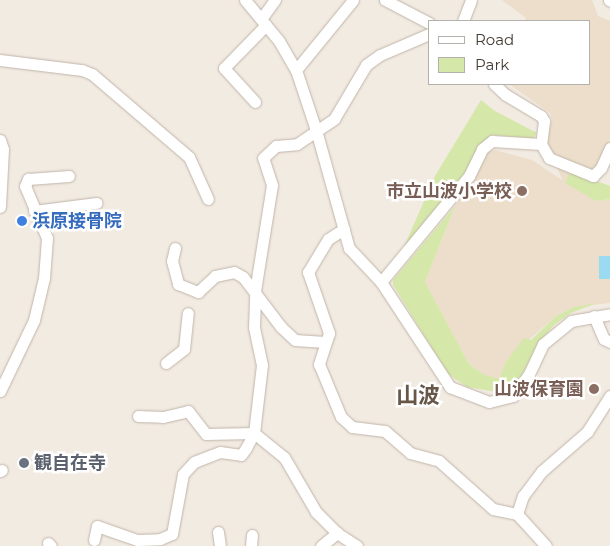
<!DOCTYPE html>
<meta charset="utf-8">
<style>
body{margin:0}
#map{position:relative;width:610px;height:546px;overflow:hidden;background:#f2ebe2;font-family:Montserrat,"Noto Sans JP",sans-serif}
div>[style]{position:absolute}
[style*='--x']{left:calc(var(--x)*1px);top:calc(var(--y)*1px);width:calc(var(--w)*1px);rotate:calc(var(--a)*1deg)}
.education>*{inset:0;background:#ecdecb}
.green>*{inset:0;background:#d5e8a9}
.water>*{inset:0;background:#9bdbf2;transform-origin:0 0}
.roads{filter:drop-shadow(0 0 1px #c0b4a8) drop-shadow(0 0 1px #c0b4a8)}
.minor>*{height:11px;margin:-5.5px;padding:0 5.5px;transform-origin:5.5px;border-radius:5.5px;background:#fff}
.dots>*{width:14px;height:14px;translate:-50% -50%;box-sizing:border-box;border:2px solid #fff;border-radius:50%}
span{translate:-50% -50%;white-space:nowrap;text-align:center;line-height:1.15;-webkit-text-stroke:5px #fff;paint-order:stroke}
.education-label{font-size:18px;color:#785e54;font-weight:700}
.right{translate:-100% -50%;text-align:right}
.shop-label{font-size:18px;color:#366cbe;font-weight:700}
.left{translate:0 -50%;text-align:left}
.worship-label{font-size:18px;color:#5b616d;font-weight:700}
.district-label{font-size:22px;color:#675749;font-weight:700}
.legend{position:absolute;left:428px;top:20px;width:162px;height:65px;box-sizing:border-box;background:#fff;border:1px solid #b4b1ad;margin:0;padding:6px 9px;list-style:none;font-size:15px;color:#443b33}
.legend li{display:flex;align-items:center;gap:10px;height:25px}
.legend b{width:25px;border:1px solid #b4b1ad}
</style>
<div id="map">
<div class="education">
<div style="clip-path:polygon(502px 0,592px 0,598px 16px,610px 21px,610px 139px,599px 167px,592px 171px,596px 201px,610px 199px,610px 303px,574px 307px,556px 316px,515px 352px,506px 362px,499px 380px,485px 375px,469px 364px,425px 282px,455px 206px,486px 153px,495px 150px,532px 160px,562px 180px,552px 154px,545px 146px,552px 120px,550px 113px,509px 84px,589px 84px,589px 21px,525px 21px,526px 18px)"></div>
</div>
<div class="green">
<div style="clip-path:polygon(481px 100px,495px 111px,537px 133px,532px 139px,493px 135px,479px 147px,467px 175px,403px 249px,435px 176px)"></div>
<div style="clip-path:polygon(570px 171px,610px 186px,610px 199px,596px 201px,565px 183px)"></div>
<div style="clip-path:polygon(455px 206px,425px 282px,469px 364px,485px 375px,499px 379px,506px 362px,524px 338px,531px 340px,556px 316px,574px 307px,597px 303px,571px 313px,554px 325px,537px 345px,519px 381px,503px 393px,467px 387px,448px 374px,393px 285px,393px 280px)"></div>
</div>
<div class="water">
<div style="left:599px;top:256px;width:11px;height:23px"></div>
</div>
<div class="roads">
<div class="minor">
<div style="--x:245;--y:0;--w:53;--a:50.3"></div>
<div style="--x:279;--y:41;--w:34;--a:60"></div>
<div style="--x:296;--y:70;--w:63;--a:71.6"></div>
<div style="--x:316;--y:130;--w:123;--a:74.4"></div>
<div style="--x:349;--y:248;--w:47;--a:46.7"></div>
<div style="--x:381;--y:282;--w:126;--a:56.7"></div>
<div style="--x:450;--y:387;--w:42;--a:21"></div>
<div style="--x:489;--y:402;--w:25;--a:-14"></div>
<div style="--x:513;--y:396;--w:27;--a:-54"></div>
<div style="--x:529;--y:374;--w:33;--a:-65"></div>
<div style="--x:543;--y:344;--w:36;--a:-39"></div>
<div style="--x:571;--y:321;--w:40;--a:-10"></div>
<div style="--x:385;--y:0;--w:50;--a:27.6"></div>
<div style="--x:609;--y:0;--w:1;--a:45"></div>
<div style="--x:261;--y:19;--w:24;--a:-54"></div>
<div style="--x:463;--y:21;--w:22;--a:-69"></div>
<div style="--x:0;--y:60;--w:83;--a:7"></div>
<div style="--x:82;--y:70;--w:11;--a:22"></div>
<div style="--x:92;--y:74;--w:128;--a:40.6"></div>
<div style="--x:189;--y:157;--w:46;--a:65.7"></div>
<div style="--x:296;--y:70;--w:90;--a:-50.8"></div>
<div style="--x:494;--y:84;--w:16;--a:43"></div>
<div style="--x:506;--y:95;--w:41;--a:31"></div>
<div style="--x:541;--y:116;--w:6;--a:59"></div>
<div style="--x:544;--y:121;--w:23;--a:97"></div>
<div style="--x:541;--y:144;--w:16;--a:60"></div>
<div style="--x:549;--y:158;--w:48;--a:22.2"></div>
<div style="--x:593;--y:176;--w:11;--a:-45"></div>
<div style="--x:601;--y:168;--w:22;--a:-66"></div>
<div style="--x:255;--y:102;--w:46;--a:-132.4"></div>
<div style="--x:224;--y:68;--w:60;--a:-45.7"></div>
<div style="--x:0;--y:140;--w:9;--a:72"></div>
<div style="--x:3;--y:149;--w:58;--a:93"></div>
<div style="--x:34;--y:211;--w:63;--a:-7.4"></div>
<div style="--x:344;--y:229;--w:19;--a:148"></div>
<div style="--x:328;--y:239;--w:39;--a:121"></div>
<div style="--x:308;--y:272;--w:65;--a:71"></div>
<div style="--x:329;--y:333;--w:33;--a:108"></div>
<div style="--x:319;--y:364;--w:57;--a:67.5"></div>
<div style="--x:341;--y:417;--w:15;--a:42"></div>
<div style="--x:352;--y:427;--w:33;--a:7"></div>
<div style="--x:385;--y:431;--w:33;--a:41"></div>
<div style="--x:410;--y:453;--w:30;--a:15"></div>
<div style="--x:439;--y:461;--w:72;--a:41.6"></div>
<div style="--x:493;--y:509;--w:25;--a:12"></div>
<div style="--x:517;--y:514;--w:43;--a:47.8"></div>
<div style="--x:175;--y:248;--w:13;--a:103"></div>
<div style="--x:172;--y:261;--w:24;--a:75"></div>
<div style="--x:178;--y:284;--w:22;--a:22"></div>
<div style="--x:198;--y:292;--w:23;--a:-43"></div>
<div style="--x:215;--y:276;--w:19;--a:-12"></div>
<div style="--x:234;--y:272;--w:10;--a:29"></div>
<div style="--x:243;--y:277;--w:63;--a:52.8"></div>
<div style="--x:281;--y:327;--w:19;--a:43"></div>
<div style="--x:295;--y:340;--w:30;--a:4"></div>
<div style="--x:381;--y:282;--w:138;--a:-50.3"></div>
<div style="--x:469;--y:176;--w:30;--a:-64"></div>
<div style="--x:482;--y:149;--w:13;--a:-39"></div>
<div style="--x:492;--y:141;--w:49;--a:3.5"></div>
<div style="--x:594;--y:316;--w:25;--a:67"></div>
<div style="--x:604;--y:339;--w:7;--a:27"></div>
<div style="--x:166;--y:363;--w:23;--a:-38"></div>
<div style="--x:184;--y:349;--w:36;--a:-84"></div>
<div style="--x:0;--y:391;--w:79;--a:-64.4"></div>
<div style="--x:34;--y:320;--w:43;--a:-76.6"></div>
<div style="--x:44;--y:278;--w:40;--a:-85.7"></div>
<div style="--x:47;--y:238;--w:56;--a:-112.9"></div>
<div style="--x:25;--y:186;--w:8;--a:-67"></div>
<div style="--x:28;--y:179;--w:41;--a:-4.2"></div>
<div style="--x:138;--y:416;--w:25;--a:2"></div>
<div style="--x:163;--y:417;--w:26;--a:-13"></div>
<div style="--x:188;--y:411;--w:29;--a:52"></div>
<div style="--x:206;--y:434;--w:48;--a:-1.2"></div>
<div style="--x:254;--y:433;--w:38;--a:39"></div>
<div style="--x:284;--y:457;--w:64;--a:59.8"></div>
<div style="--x:316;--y:512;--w:30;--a:45"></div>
<div style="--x:337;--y:533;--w:24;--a:33"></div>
<div style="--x:0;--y:471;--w:2;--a:-27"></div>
<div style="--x:517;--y:514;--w:19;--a:-72"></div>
<div style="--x:523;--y:496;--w:31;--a:-53"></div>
<div style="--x:542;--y:471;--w:60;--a:-40.9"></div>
<div style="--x:587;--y:432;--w:43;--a:-57.4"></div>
<div style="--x:218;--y:532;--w:14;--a:82"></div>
<div style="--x:94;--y:540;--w:14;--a:-78"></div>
<div style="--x:97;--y:526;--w:42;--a:19.3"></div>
<div style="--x:137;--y:540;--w:23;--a:-2"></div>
<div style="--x:160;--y:539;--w:13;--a:-23"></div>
<div style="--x:172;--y:534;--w:61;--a:-79.6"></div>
<div style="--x:183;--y:474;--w:16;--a:-47"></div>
<div style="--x:194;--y:462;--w:28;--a:-21"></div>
<div style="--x:220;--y:452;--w:21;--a:8"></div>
<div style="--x:241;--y:455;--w:9;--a:-54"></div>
<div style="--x:246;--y:448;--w:17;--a:-62"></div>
<div style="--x:254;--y:433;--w:68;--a:-83.3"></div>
<div style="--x:262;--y:365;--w:38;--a:-102"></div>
<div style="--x:254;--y:328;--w:37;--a:-88"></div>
<div style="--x:255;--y:291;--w:107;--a:-80.9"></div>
<div style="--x:272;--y:185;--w:28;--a:-108"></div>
<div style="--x:263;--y:158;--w:18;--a:-43"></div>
<div style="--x:276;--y:146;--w:21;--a:-5"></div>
<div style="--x:297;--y:144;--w:45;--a:-34"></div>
<div style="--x:334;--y:119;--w:63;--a:-59.3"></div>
<div style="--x:366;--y:65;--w:17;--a:-36"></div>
<div style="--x:380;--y:55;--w:53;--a:-23.2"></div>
<div style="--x:48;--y:543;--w:4;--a:45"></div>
<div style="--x:251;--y:546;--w:11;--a:-85"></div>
<div style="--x:321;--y:546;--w:21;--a:-39"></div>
</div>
</div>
<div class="dots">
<div style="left:522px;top:191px;background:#8d6e63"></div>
<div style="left:22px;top:221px;background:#3f7fe0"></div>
<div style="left:594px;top:389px;background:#8d6e63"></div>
<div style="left:24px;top:463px;background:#6b7280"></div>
</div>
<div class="education-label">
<span class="right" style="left:512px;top:191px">市立山波小学校</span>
<span class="right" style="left:584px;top:389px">山波保育園</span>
</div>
<div class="shop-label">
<span class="left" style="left:32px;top:221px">浜原接骨院</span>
</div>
<div class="worship-label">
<span class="left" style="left:34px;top:463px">観自在寺</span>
</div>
<div class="district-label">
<span style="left:418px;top:396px">山波</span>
</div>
<ul class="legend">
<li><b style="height:6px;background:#fff"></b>Road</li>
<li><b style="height:14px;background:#d5e8a9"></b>Park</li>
</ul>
</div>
